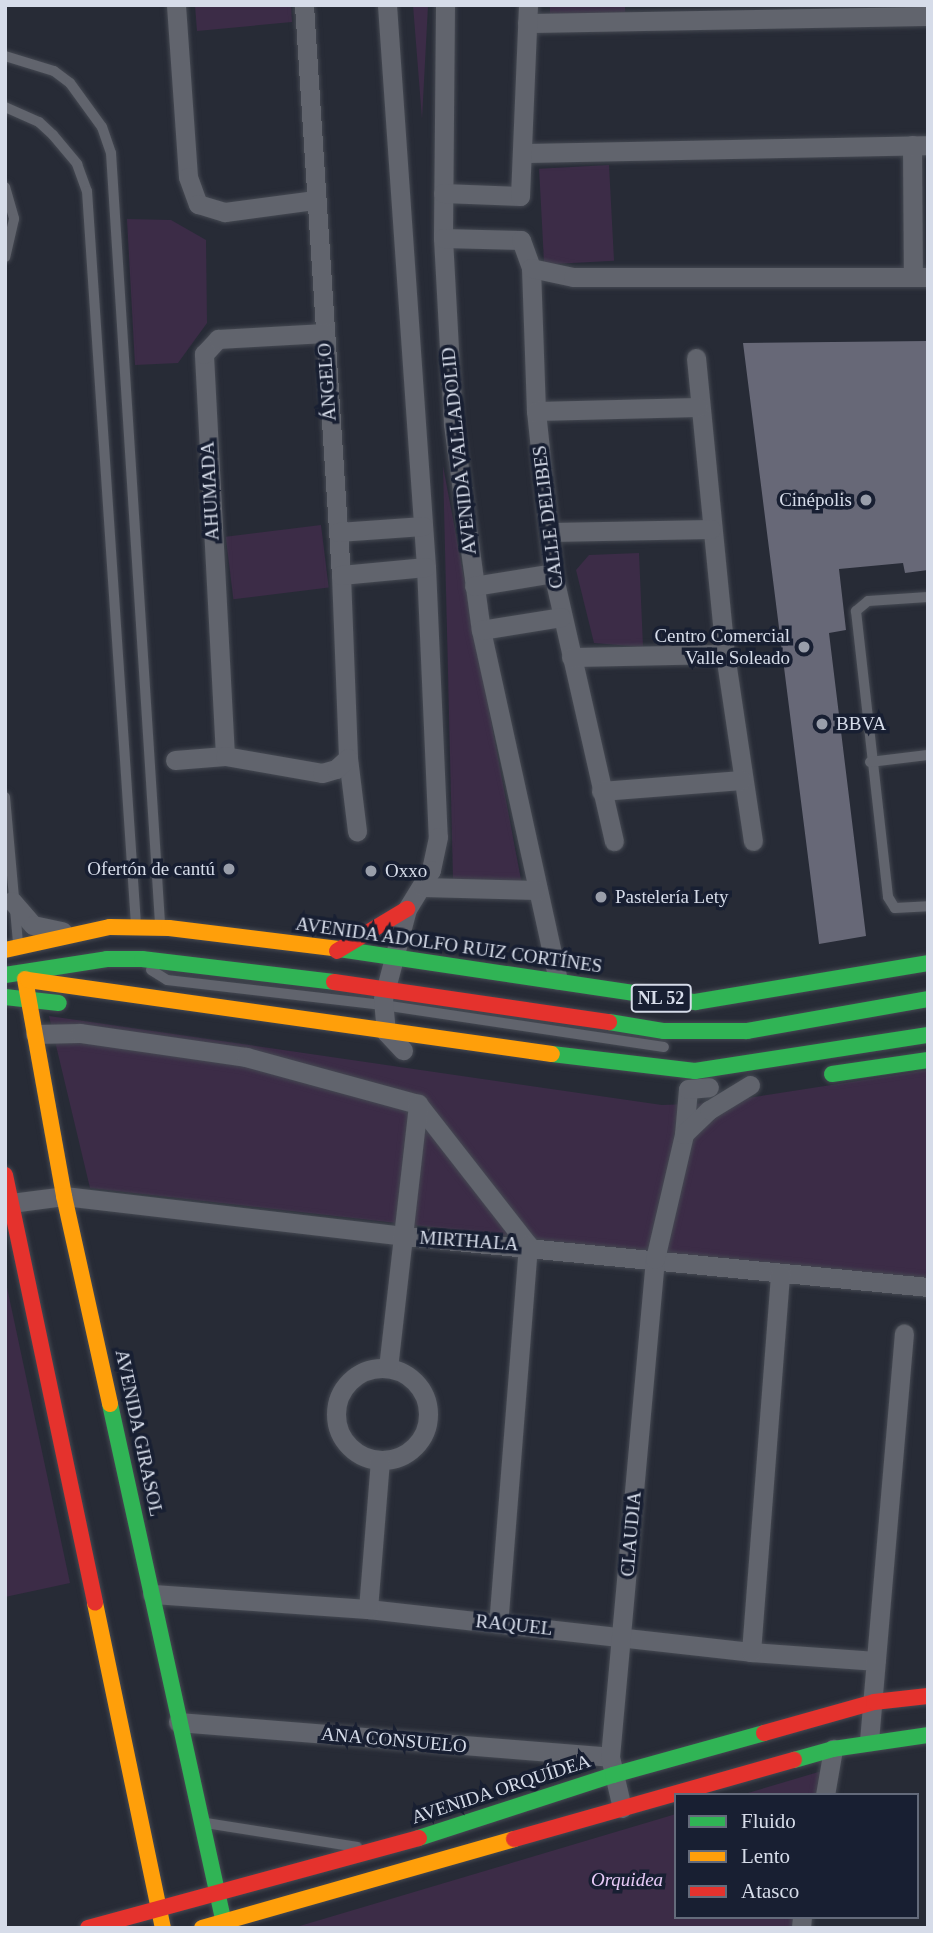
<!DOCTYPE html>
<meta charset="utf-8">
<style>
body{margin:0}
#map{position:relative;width:933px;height:1933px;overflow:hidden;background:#272b36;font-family:"Times New Roman",serif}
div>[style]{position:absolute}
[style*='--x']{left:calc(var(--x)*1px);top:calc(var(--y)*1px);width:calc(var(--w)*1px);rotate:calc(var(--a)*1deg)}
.green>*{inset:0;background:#3c2c47;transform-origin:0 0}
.building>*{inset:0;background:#676877}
.roads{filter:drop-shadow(0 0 2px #454952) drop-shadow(0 0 2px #454952)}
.lane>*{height:10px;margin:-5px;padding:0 5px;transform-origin:5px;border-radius:5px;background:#61646d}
.street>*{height:19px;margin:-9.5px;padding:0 9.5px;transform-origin:9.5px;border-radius:9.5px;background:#61646d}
.street>.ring{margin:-9.5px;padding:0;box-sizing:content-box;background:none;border:19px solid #61646d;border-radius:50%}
.fast>*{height:16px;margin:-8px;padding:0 8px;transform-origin:8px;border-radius:8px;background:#30b455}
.slow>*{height:16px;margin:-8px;padding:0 8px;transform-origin:8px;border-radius:8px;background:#ff9f0a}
.jam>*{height:16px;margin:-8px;padding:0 8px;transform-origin:8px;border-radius:8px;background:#e5322d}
.dots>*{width:19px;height:19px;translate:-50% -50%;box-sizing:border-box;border:4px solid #181f32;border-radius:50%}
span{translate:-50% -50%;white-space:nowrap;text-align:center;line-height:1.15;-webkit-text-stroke:7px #181f32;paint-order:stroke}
.shield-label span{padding:2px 5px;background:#181f32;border:2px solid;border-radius:5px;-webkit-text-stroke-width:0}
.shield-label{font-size:18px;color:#d6dce9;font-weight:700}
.street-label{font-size:19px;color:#d6dce9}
.poi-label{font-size:19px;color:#d6dce9}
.right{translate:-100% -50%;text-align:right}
.left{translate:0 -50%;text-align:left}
.park-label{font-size:19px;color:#e7caf7;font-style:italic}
.frame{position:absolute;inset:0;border:7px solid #d6dce9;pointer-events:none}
.legend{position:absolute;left:674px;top:1793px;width:245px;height:126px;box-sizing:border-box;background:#181f32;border:2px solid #646b7b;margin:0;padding:9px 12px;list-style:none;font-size:21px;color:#d6dce9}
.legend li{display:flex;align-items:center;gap:14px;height:35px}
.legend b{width:35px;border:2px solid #646b7b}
</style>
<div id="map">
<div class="green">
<div style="clip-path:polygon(195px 5px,291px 5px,292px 22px,197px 31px)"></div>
<div style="clip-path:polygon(413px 5px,428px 5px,422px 119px)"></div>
<div style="left:550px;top:5px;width:75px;height:11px"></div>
<div style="left:609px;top:165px;width:96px;height:70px;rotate:87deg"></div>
<div style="clip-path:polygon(127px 219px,171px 220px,206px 240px,207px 323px,178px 363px,135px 365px)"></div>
<div style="clip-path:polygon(443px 466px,522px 885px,453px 879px)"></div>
<div style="left:321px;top:525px;width:63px;height:96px;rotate:83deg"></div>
<div style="clip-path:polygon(639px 553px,643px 647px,594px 643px,576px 570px,589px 555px)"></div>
<div style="clip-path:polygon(49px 1016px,662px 1105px,716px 1103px,928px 1070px,928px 1284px,90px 1188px)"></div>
<div style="clip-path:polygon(5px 1278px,70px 1583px,5px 1597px)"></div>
<div style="clip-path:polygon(832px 1768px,826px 1795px,741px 1795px)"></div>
<div style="clip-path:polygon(676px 1814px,676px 1917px,798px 1917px,795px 1928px,293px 1928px)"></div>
</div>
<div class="building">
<div style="clip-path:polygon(928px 341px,928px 570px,905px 573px,903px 563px,839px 569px,846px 630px,829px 633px,866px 936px,819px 944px,743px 343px)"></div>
</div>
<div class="roads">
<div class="lane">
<div style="--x:5;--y:56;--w:51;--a:17"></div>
<div style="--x:54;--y:71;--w:20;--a:37"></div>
<div style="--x:70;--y:83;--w:54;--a:54"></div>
<div style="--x:102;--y:127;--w:28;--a:71"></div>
<div style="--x:111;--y:153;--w:773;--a:86.36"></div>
<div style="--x:5;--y:107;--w:37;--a:24"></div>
<div style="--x:39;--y:122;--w:19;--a:43"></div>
<div style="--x:53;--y:135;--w:38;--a:50"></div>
<div style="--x:77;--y:164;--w:29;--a:70"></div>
<div style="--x:87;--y:191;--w:736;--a:86.18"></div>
<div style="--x:5;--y:187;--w:33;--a:74"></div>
<div style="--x:14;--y:219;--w:39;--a:103"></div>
<div style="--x:928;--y:597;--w:60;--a:176.2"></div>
<div style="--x:868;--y:601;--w:16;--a:140"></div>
<div style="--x:856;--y:611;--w:288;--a:83.6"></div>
<div style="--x:888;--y:897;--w:13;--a:58"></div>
<div style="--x:895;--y:908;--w:33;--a:-3"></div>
<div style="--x:870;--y:762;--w:58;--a:-6.9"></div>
<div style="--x:5;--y:797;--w:146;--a:84.9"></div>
<div style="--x:151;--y:970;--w:19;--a:32"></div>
<div style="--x:167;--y:980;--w:217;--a:6.6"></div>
<div style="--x:383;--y:1005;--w:284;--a:8.5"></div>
<div style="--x:206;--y:1823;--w:153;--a:9"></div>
</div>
<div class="street">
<div style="--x:176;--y:5;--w:172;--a:86"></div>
<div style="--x:188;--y:177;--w:29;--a:70"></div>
<div style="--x:198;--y:204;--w:28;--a:17"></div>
<div style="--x:225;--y:212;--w:91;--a:-7.6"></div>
<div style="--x:304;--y:5;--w:571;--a:86.29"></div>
<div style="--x:341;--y:575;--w:183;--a:87.8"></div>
<div style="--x:348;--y:758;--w:74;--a:83"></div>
<div style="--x:387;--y:5;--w:563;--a:86.03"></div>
<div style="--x:426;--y:567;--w:270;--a:87.5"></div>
<div style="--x:438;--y:837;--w:34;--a:102"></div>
<div style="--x:431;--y:870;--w:46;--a:121.6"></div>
<div style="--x:407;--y:909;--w:93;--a:104.9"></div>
<div style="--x:383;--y:999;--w:33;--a:85"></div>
<div style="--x:386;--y:1032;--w:25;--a:47"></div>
<div style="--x:445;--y:5;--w:233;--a:90.5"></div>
<div style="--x:443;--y:238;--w:186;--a:86.9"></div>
<div style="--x:453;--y:424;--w:208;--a:82.3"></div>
<div style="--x:481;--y:630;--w:358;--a:77.6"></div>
<div style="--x:527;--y:23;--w:401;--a:-1"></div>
<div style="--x:912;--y:145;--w:132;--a:89.6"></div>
<div style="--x:523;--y:153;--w:405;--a:-1.1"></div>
<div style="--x:443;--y:193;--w:77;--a:2.2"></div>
<div style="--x:520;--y:196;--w:191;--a:-87.6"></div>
<div style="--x:443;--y:238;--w:78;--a:1.5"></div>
<div style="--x:521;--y:240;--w:30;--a:70"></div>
<div style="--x:531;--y:268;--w:143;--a:88"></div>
<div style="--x:536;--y:411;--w:163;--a:84"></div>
<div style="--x:553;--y:573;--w:275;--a:77.2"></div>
<div style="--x:531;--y:268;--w:43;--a:12.1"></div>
<div style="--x:573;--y:277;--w:355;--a:0"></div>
<div style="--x:696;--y:358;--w:297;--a:84.4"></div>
<div style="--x:725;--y:654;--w:189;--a:81.5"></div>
<div style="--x:536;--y:411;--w:162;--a:-1.4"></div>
<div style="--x:338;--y:532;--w:85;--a:-4"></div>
<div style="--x:550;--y:532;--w:161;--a:-1.1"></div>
<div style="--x:341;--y:575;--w:85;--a:-5.4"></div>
<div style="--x:474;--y:586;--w:80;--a:-9.3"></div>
<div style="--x:481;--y:630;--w:81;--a:-9.2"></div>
<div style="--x:571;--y:657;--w:154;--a:-1.1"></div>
<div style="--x:225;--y:756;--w:403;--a:-93"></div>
<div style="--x:204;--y:354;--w:21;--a:-47"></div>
<div style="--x:218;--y:339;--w:106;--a:-3.2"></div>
<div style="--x:175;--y:760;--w:50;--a:-4.6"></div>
<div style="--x:225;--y:756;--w:98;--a:9.9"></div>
<div style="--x:322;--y:773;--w:15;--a:-16"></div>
<div style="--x:336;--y:769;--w:16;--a:-43"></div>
<div style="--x:601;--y:791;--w:141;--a:-4.5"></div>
<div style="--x:423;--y:887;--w:114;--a:1.5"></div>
<div style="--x:12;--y:901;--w:32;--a:49"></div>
<div style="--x:33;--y:925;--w:30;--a:12"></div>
<div style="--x:35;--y:1034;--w:45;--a:-1.3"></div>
<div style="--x:80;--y:1033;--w:168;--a:8.2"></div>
<div style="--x:246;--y:1057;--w:178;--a:15.3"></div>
<div style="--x:418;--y:1104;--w:179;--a:52"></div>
<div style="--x:528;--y:1245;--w:379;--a:94.5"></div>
<div style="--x:684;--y:1134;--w:45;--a:-84.9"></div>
<div style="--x:688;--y:1089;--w:21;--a:-5"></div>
<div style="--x:11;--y:1203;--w:53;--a:-7.5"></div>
<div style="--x:64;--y:1196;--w:342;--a:6.7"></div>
<div style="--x:404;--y:1236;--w:526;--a:5.56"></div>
<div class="ring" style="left:336px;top:1368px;width:73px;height:73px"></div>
<div style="--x:388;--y:1368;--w:266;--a:-83.5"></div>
<div style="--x:152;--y:1594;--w:217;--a:4"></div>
<div style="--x:368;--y:1609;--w:385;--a:6.4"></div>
<div style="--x:751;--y:1652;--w:125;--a:4.1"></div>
<div style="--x:368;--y:1609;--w:149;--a:-85.4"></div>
<div style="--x:751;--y:1652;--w:379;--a:-85.6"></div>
<div style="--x:178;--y:1722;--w:433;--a:4.6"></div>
<div style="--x:869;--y:1741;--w:409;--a:-85.1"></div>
<div style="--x:825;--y:1795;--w:47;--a:-80.1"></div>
<div style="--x:622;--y:1808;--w:52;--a:-103.2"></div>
<div style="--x:610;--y:1757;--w:500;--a:-84.84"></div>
<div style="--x:655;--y:1259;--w:128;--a:-76.9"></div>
<div style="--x:684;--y:1134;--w:35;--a:-44"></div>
<div style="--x:709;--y:1110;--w:48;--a:-31.4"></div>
<div style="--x:801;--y:1928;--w:11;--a:-85"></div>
</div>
<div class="fast">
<div style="--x:339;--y:949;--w:360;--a:8.5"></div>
<div style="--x:695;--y:1002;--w:236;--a:-9.5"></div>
<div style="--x:5;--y:975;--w:103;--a:-8.9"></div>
<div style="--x:107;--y:959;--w:35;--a:0"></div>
<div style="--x:142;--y:959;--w:193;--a:6.8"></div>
<div style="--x:5;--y:997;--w:54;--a:6.3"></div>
<div style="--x:609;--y:1022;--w:56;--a:9.3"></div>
<div style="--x:664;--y:1031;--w:83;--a:0"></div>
<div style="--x:747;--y:1031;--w:184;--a:-10"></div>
<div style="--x:552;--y:1054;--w:144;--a:6.8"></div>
<div style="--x:695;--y:1071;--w:236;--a:-8.8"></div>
<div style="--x:832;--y:1074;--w:97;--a:-8.3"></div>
<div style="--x:110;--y:1404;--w:536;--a:77.62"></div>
<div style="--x:794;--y:1760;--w:41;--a:-15.8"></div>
<div style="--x:833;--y:1749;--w:96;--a:-8.4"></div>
<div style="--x:419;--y:1838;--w:204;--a:-18"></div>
<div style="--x:613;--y:1775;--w:157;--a:-15.5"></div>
</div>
<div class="slow">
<div style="--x:5;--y:950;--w:107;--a:-12.4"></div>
<div style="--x:110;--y:927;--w:59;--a:1"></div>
<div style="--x:169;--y:928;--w:171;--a:7"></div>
<div style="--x:25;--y:979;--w:220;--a:79.8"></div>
<div style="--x:64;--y:1196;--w:213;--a:77.5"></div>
<div style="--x:28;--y:980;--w:529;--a:8.04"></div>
<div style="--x:95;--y:1603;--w:332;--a:78.2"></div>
<div style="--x:202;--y:1928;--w:324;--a:-15.9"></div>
</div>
<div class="jam">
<div style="--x:337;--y:951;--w:82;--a:-31"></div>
<div style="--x:334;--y:982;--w:278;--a:8.3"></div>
<div style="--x:5;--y:1175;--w:437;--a:78.1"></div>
<div style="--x:764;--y:1733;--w:114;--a:-15.7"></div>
<div style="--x:874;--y:1702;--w:54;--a:-6.3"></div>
<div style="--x:514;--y:1839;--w:291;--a:-15.8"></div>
<div style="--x:88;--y:1928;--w:343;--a:-15.2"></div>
</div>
</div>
<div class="dots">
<div style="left:866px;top:500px;background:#999eaa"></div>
<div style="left:804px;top:647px;background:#999eaa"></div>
<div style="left:822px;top:724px;background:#999eaa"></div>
<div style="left:229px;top:869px;background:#999eaa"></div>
<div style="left:371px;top:871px;background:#999eaa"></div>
<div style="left:601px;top:897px;background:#999eaa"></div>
</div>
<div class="shield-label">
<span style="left:661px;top:998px">NL 52</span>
</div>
<div class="street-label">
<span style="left:327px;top:382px;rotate:-94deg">ÁNGELO</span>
<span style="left:459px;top:451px;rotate:-96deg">AVENIDA VALLADOLID</span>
<span style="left:210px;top:491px;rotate:-93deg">AHUMADA</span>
<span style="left:548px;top:517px;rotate:-97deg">CALLE DELIBES</span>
<span style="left:449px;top:945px;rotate:8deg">AVENIDA ADOLFO RUIZ CORTÍNES</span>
<span style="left:469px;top:1241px;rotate:4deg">MIRTHALA</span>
<span style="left:139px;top:1433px;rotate:78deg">AVENIDA GIRASOL</span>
<span style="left:631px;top:1534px;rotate:-85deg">CLAUDIA</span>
<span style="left:514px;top:1625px;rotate:6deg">RAQUEL</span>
<span style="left:394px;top:1740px;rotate:5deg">ANA CONSUELO</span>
<span style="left:501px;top:1789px;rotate:-18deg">AVENIDA ORQUÍDEA</span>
</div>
<div class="poi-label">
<span class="right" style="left:852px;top:500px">Cinépolis</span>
<span class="right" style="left:790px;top:647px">Centro Comercial<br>Valle Soleado</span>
<span class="left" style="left:836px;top:724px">BBVA</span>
<span class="right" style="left:215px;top:869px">Ofertón de cantú</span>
<span class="left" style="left:385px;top:871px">Oxxo</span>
<span class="left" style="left:615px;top:897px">Pastelería Lety</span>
</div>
<div class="park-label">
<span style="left:627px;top:1880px">Orquidea</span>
</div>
<div class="frame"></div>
<ul class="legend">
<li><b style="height:9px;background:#30b455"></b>Fluido</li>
<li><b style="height:9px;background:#ff9f0a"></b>Lento</li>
<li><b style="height:9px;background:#e5322d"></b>Atasco</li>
</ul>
</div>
